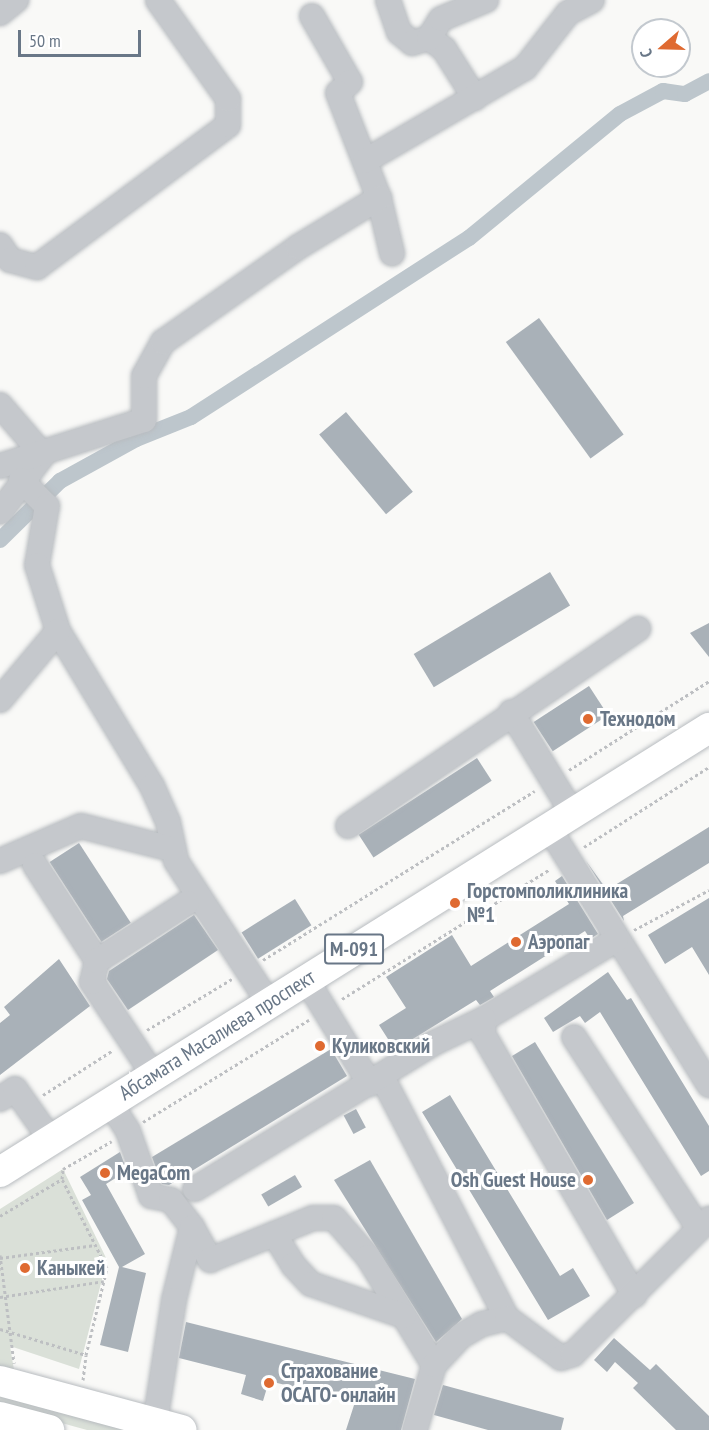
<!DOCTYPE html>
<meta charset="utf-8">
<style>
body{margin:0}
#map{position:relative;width:709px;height:1430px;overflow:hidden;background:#f9f9f7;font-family:"PT Sans Narrow",sans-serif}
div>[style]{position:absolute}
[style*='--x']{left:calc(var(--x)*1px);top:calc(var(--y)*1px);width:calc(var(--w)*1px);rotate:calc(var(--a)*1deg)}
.green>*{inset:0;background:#dae0d8}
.canal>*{height:16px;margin:-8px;padding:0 8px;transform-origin:8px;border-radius:8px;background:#bdc6cc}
.building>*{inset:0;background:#a9b1b8;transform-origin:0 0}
.path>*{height:3px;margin-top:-1.5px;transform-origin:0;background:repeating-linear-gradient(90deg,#bdbfc2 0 3px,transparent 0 6px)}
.roads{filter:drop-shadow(0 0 2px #b8bcc0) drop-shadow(0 0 2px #b8bcc0)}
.minor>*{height:24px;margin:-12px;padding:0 12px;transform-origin:12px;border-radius:12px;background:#c5c8cc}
.major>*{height:30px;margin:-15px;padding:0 15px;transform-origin:15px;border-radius:15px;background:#fff}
.dots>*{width:16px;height:16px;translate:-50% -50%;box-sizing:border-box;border:3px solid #fff;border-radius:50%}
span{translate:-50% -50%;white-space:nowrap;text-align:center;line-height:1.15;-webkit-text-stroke:6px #fff;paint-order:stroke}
.shield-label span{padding:2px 4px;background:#fff;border:2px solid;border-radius:4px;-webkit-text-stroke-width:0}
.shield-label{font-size:20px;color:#697787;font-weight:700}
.poi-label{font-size:21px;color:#697787;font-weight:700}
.left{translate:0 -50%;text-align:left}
.right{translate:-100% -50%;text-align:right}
.street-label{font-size:21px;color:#697787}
.north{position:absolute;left:631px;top:18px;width:60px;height:60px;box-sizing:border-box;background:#fff;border:2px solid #c3c9cf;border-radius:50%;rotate:250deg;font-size:16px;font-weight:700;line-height:24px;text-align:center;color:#697787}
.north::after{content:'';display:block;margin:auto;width:21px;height:27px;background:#df6a31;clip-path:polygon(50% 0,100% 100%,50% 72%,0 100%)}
.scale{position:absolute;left:18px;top:30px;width:123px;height:27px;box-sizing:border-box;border:3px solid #697787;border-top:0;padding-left:8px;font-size:18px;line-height:21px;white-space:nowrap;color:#697787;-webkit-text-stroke:4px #fff;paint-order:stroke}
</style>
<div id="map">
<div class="green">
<div style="clip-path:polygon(63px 1169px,107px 1260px,79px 1369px,10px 1346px,15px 1376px,0 1369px,0 1209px)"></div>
<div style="clip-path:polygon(0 1392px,137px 1430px,87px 1430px,0 1406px)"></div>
</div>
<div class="canal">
<div style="--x:0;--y:540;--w:84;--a:-44.5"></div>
<div style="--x:60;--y:481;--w:87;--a:-28.9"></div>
<div style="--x:136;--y:439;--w:59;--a:-21.8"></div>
<div style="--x:191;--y:417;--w:331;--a:-32.8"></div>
<div style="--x:469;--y:238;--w:195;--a:-39.4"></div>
<div style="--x:620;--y:114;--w:49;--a:-28.1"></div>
<div style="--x:663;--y:91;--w:22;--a:8"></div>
<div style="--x:685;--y:94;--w:27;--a:-28"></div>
</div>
<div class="building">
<div style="left:539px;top:318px;width:144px;height:41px;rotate:54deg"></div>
<div style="left:346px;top:412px;width:104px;height:35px;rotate:50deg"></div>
<div style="left:550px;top:572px;width:39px;height:159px;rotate:59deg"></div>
<div style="clip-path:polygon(709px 623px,709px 657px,690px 633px)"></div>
<div style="left:589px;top:686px;width:35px;height:66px;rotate:57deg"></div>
<div style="left:477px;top:758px;width:27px;height:141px;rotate:57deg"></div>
<div style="clip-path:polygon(709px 827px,709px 863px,623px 916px,624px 921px,586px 861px,607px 890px)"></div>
<div style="left:79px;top:843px;width:95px;height:35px;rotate:57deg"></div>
<div style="clip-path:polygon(562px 876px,598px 934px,590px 939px,585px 931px,490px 991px,494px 997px,480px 1005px,476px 1000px,395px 1050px,379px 1025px,406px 1008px,386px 977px,452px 935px,471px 966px,569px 904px,555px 881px)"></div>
<div style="clip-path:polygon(709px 898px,709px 975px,692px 947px,665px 964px,648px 935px)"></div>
<div style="left:295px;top:899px;width:31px;height:63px;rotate:58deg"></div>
<div style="clip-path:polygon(194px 915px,218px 950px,128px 1010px,107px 979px,109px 971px)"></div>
<div style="clip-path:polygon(59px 959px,90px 1006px,0 1075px,0 1023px,10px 1015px,4px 1007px)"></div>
<div style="clip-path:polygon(608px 972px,627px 1000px,631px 998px,709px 1126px,709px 1171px,701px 1176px,600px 1012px,585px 1023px,580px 1016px,553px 1032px,544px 1018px)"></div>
<div style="clip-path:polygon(535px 1042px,634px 1203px,607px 1220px,512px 1056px)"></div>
<div style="clip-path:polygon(331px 1049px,347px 1076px,169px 1185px,162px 1184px,152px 1157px)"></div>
<div style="clip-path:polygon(450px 1095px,560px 1276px,573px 1268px,590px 1296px,548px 1320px,422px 1112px)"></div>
<div style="left:356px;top:1109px;width:21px;height:14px;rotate:62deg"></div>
<div style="clip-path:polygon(120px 1152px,127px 1171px,106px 1184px,145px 1254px,122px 1267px,146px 1273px,128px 1352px,100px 1345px,119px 1267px,82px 1200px,91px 1195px,80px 1177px)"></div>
<div style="clip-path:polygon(370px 1160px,462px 1319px,436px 1342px,334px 1180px)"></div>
<div style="left:295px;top:1175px;width:14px;height:39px;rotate:60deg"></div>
<div style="clip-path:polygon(186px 1322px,415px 1379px,401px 1430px,346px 1430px,355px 1402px,269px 1381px,263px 1401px,241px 1394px,246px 1375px,179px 1358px)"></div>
<div style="clip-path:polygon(614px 1338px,650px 1370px,656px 1364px,709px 1416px,709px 1430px,676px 1430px,633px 1388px,638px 1383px,615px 1362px,607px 1372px,594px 1360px)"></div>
<div style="clip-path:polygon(443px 1385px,564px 1418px,561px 1430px,488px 1430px,434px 1415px)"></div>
</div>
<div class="path">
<div style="--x:569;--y:770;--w:166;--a:-32.4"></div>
<div style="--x:584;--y:847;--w:148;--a:-32.6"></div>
<div style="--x:634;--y:930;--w:85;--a:-28.1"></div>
<div style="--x:263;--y:960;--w:320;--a:-31.9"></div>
<div style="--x:342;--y:999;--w:245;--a:-32"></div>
<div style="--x:147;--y:1030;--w:99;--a:-31"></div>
<div style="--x:43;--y:1095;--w:83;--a:-32.7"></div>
<div style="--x:143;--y:1122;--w:195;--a:-31.6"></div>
<div style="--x:0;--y:1216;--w:72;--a:-30.8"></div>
<div style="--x:0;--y:1255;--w:109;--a:82.6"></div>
<div style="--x:0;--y:1258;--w:96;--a:-7.8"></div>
<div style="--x:0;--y:1297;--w:105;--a:-8.7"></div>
<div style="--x:0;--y:1329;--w:90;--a:16.8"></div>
<div style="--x:86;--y:1355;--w:89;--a:-76.4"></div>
<div style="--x:107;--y:1268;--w:100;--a:-116.8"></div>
<div style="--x:62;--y:1179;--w:10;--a:-84"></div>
<div style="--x:63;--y:1169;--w:56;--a:-29.7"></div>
<div style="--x:83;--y:1380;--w:25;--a:-83"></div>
</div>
<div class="roads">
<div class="minor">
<div style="--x:388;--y:0;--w:34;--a:71"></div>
<div style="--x:399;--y:32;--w:17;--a:40"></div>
<div style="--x:412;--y:43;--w:18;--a:-16"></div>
<div style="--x:429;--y:38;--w:19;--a:36"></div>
<div style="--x:444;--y:49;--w:58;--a:57.7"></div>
<div style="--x:0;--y:13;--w:21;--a:-39"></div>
<div style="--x:312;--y:16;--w:76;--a:60.1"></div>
<div style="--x:350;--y:82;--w:16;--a:137"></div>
<div style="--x:338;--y:93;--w:113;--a:68.7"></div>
<div style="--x:379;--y:198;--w:57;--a:76.7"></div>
<div style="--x:429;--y:38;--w:22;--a:-58"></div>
<div style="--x:441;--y:19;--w:49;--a:-22.9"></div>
<div style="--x:365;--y:161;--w:185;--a:-30.2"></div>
<div style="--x:525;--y:68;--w:70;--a:-52"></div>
<div style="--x:568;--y:13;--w:27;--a:-28"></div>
<div style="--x:0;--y:245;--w:18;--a:56"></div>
<div style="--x:10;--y:260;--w:28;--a:15"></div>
<div style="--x:37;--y:267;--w:238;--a:-36.6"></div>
<div style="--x:228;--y:125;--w:26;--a:-90"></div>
<div style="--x:228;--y:99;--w:121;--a:-125.3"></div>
<div style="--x:0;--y:405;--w:66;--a:49.3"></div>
<div style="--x:43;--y:455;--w:71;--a:127"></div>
<div style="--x:0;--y:466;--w:151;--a:-17.7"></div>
<div style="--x:144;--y:420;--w:44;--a:-90"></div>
<div style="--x:144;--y:376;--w:39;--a:-61"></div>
<div style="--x:163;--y:342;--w:165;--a:-35.1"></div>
<div style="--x:298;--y:247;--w:95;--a:-31.2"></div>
<div style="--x:21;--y:480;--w:37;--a:45"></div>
<div style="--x:47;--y:506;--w:60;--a:99.6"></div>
<div style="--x:37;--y:565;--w:69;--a:72.3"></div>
<div style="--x:58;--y:631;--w:181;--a:58.8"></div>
<div style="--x:152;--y:786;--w:39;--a:66"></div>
<div style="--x:168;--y:822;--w:40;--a:78"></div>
<div style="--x:176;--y:861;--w:170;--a:56.8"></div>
<div style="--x:0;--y:700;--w:90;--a:-50"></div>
<div style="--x:511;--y:712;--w:119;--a:58.7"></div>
<div style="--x:348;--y:826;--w:351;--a:-34.2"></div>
<div style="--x:549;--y:828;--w:303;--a:58.1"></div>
<div style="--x:0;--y:861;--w:88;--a:-23.4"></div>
<div style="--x:81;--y:826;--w:93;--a:14.3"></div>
<div style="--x:35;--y:865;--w:114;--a:57.1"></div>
<div style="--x:616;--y:940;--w:154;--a:149.1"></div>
<div style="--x:484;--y:1019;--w:15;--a:94"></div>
<div style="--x:483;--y:1034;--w:302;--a:59.9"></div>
<div style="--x:306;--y:979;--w:123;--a:58.6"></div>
<div style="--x:574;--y:1037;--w:229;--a:56.9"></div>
<div style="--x:154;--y:1076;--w:113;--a:-123.4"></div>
<div style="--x:92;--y:982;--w:22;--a:-77"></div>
<div style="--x:97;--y:961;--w:107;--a:-32.8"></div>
<div style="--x:382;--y:1077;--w:271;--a:62.6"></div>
<div style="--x:0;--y:1099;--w:18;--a:-34"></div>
<div style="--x:15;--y:1089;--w:62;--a:54.8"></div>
<div style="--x:110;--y:1103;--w:33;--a:57"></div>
<div style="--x:128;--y:1131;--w:69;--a:70.5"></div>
<div style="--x:151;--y:1196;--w:20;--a:11"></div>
<div style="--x:171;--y:1200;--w:34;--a:52"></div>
<div style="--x:192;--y:1227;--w:75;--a:103.9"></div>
<div style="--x:174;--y:1300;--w:124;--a:98.8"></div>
<div style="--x:195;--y:1189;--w:282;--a:-31.4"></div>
<div style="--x:436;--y:1042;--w:53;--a:-25.6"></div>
<div style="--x:192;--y:1227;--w:38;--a:61"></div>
<div style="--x:210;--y:1260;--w:111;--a:-22.2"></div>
<div style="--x:313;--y:1218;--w:21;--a:0"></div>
<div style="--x:334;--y:1218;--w:52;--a:48.9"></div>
<div style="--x:368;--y:1257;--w:127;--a:58.6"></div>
<div style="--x:274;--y:1234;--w:36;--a:58"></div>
<div style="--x:293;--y:1265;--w:26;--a:47"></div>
<div style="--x:311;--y:1284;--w:98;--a:19"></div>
<div style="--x:415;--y:1430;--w:68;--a:-73.7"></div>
<div style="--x:434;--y:1365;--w:40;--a:-47"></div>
<div style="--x:461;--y:1336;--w:24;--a:-30"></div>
<div style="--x:482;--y:1324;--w:26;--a:-13"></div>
<div style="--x:507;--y:1318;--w:67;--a:36.5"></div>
<div style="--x:561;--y:1358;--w:13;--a:-18"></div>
<div style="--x:573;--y:1354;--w:192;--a:-44.8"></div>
</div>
<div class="major">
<div style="--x:0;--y:1172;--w:837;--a:-32.06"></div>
<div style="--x:0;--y:1381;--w:188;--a:15.1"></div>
<div style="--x:0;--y:1417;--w:51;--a:14.9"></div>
</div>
</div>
<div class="dots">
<div style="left:588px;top:719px;background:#df6a31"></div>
<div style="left:455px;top:903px;background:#df6a31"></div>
<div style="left:516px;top:942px;background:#df6a31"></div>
<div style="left:320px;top:1046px;background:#df6a31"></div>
<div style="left:105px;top:1173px;background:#df6a31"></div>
<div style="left:588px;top:1180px;background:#df6a31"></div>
<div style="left:25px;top:1268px;background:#df6a31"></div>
<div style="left:269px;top:1383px;background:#df6a31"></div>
</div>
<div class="shield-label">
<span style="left:354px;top:949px">М-091</span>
</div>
<div class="poi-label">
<span class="left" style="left:600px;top:719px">Технодом</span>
<span class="left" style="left:467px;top:903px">Горстомполиклиника<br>№1</span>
<span class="left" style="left:528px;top:942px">Аэропаг</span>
<span class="left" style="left:332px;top:1046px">Куликовский</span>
<span class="left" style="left:117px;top:1173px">MegaCom</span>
<span class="right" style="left:576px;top:1180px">Osh Guest House</span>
<span class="left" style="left:37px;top:1268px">Каныкей</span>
<span class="left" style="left:281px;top:1383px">Страхование<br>ОСАГО- онлайн</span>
</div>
<div class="street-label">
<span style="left:217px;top:1035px;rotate:-32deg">Абсамата Масалиева проспект</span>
</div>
<div class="north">С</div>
<div class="scale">50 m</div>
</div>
